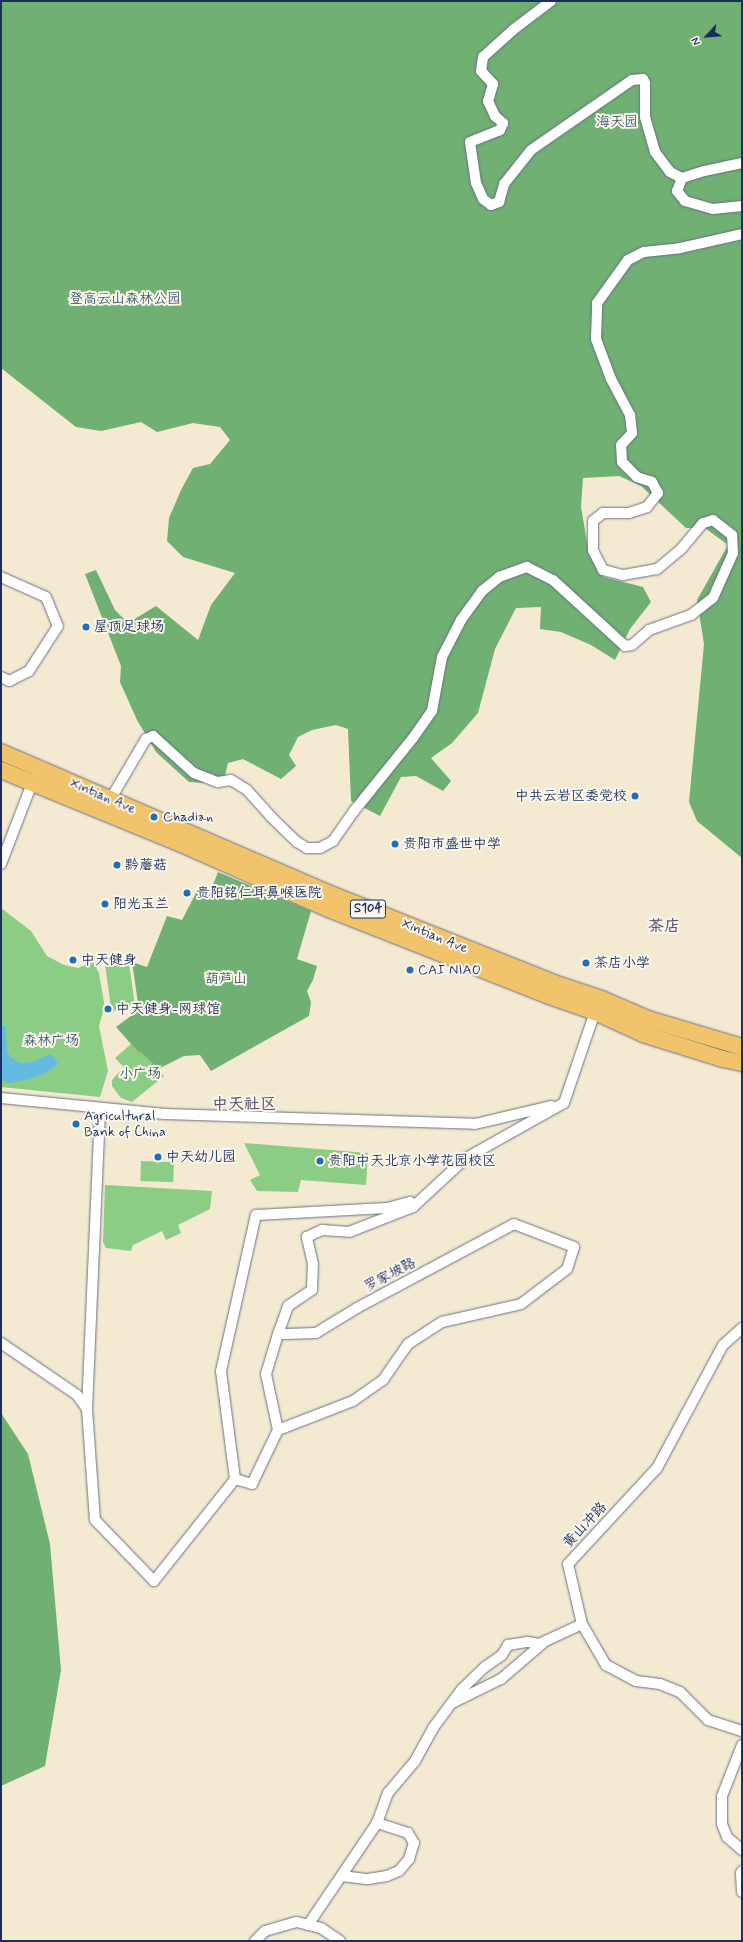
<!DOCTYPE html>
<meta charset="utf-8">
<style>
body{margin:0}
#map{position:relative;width:743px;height:1942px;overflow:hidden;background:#f4e9d1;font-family:Mynerve,"LXGW WenKai TC",sans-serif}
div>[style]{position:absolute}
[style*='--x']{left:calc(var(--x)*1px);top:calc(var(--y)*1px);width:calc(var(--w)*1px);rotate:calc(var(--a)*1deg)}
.green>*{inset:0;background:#8bcd85;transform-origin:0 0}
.forest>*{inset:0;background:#70b072}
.water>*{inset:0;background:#64bae1}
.roads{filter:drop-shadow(0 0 1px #677086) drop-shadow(0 0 1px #677086)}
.minor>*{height:10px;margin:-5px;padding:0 5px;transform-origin:5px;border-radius:5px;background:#fff}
.primary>*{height:16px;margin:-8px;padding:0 8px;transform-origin:8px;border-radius:8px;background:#f1c36a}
.dots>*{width:11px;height:11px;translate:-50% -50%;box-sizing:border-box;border:2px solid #fbf7ec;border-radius:50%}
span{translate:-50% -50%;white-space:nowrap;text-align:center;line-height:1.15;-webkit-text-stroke:4px #fbf7ec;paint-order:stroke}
.shield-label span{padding:1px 3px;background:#fbf7ec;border:1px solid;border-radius:3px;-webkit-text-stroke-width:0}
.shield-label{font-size:13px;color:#1b2f5e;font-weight:700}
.park-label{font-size:14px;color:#3d5e6a}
.poi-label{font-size:14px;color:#1b2f5e}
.left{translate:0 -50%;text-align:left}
.right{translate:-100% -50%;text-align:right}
.street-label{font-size:14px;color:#1b2f5e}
.quarter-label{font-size:16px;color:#5e5771;font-weight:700}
.frame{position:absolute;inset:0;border:2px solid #1b2f5e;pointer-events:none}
.north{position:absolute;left:687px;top:16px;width:40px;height:40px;-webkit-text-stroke:3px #fbf7ec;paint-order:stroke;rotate:244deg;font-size:11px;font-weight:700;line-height:16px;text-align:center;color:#1b2f5e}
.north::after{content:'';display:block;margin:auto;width:14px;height:18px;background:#1b2f5e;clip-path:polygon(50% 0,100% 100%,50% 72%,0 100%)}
</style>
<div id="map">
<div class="green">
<div style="clip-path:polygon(1px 908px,31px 931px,47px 956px,64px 965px,78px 968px,93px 962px,99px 973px,104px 1002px,103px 1012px,99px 1026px,108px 1071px,100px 1097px,1px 1087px)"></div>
<div style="left:129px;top:963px;width:45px;height:24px;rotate:82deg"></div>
<div style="clip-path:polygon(131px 1044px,139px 1053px,141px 1051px,164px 1076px,132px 1102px,121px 1098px,112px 1086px,112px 1080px,124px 1067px,115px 1058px)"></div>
<div style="clip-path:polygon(244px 1143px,368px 1153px,366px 1185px,301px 1180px,298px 1192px,257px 1191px,250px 1180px,260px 1175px)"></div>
<div style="left:141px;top:1161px;width:33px;height:20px;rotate:2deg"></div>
<div style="clip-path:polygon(105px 1185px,212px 1191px,210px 1209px,178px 1225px,181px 1233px,166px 1240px,162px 1231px,133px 1245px,131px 1251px,106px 1248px,103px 1242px)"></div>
</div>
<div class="forest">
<div style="clip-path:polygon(1px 1px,742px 1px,742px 858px,697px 821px,689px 802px,704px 644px,697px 600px,728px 545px,705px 528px,686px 528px,641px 486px,619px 476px,583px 478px,581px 507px,589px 554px,604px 577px,643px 587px,651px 602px,630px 629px,615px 660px,591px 645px,561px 632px,540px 629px,541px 607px,516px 608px,495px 649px,478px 713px,452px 743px,431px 758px,451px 781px,443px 791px,416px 776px,401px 777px,380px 816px,351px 801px,348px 729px,336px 725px,312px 730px,298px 737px,289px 755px,296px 766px,281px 779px,243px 759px,228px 763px,223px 784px,189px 782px,156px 752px,137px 720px,120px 682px,121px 666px,85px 574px,96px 570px,115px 610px,128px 623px,156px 606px,198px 640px,211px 605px,235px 573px,183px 557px,167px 541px,169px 518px,181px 490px,193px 468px,210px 464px,230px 440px,220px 427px,193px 423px,157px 432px,141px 422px,101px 431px,76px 427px,1px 368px)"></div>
<div style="clip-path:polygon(218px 872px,311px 911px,297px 959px,317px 966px,313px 980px,307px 991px,311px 1002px,309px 1016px,211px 1071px,200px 1055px,184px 1056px,158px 1069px,141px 1052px,139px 1053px,116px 1027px,139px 1010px,132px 962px,147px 967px,167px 916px,182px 920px,197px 891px,209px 895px)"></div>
<div style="clip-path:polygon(1px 1413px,28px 1454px,50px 1544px,61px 1670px,45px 1766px,1px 1786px)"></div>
</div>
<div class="water">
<div style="clip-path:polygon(1px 1026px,5px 1026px,7px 1050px,10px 1057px,20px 1063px,33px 1062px,51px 1054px,58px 1064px,44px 1074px,30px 1079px,10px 1083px,3px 1081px,1px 1079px)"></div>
</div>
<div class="roads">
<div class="minor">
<div style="--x:551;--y:1;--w:48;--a:142.7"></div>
<div style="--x:513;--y:30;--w:40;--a:138"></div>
<div style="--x:483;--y:57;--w:14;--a:98"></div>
<div style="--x:481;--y:71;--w:18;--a:47"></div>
<div style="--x:493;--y:84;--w:18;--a:106"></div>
<div style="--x:488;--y:101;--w:17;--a:65"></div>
<div style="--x:495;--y:116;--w:11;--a:41"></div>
<div style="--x:503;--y:123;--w:8;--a:113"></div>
<div style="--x:500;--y:130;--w:32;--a:158"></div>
<div style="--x:470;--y:142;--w:41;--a:81.7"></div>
<div style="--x:476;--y:183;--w:17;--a:66"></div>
<div style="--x:483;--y:199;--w:10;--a:37"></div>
<div style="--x:491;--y:205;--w:9;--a:-21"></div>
<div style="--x:499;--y:202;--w:19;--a:-74"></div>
<div style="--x:504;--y:184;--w:43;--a:-51.5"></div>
<div style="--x:531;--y:150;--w:123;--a:-34.7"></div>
<div style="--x:632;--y:80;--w:11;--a:-5"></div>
<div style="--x:643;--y:79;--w:4;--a:63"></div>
<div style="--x:645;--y:83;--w:34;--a:90"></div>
<div style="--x:645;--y:117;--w:36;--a:74"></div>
<div style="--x:655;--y:152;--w:25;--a:53"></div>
<div style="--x:670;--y:172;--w:13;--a:27"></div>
<div style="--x:742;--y:163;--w:39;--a:168"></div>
<div style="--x:704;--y:171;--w:23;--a:162"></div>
<div style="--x:682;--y:178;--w:14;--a:111"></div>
<div style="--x:677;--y:191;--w:13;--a:51"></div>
<div style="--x:685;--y:201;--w:29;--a:16"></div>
<div style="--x:713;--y:209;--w:29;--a:-6"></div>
<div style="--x:1;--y:577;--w:49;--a:24"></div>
<div style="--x:46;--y:597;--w:31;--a:68"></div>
<div style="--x:58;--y:626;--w:54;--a:122.8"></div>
<div style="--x:29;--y:671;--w:22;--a:153"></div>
<div style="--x:9;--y:681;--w:9;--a:-153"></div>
<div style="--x:110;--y:800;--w:71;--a:-59.5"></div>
<div style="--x:146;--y:739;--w:8;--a:-23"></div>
<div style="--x:153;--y:736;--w:55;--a:42.1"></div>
<div style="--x:194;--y:773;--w:26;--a:21"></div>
<div style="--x:218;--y:782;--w:13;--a:-9"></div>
<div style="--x:231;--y:780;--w:19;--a:32"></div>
<div style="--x:247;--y:790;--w:36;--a:48"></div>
<div style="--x:271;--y:817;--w:36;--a:44"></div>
<div style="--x:297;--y:842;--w:12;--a:31"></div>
<div style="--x:307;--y:848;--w:13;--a:0"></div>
<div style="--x:320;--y:848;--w:15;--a:-28"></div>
<div style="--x:333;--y:841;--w:37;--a:-55"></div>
<div style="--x:354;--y:811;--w:94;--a:-51.1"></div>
<div style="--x:413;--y:738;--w:33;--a:-55"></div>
<div style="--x:432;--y:711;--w:55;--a:-79.5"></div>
<div style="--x:442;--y:657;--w:42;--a:-62.8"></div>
<div style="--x:461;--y:620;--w:36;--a:-54"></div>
<div style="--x:482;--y:591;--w:22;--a:-39"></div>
<div style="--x:499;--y:577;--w:30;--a:-20"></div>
<div style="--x:527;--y:567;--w:29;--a:27"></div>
<div style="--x:553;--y:580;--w:98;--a:42.5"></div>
<div style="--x:625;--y:646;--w:7;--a:-8"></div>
<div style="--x:632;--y:645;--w:23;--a:-41"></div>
<div style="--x:649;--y:630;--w:45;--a:-19.7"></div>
<div style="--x:691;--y:615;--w:28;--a:-38"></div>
<div style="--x:713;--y:598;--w:49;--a:-66"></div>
<div style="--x:733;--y:553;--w:18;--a:-93"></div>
<div style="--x:732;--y:535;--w:24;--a:-142"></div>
<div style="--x:713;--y:520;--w:10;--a:163"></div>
<div style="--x:703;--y:523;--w:35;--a:130"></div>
<div style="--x:680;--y:550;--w:30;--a:140"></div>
<div style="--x:657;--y:569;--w:35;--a:170"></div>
<div style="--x:623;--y:575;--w:21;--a:-166"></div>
<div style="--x:603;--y:570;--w:22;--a:-117"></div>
<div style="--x:593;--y:550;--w:29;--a:-90"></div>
<div style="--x:593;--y:521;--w:13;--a:-39"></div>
<div style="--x:603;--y:513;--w:26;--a:0"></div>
<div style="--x:629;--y:513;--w:19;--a:-18"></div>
<div style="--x:647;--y:507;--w:18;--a:-52"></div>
<div style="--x:658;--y:493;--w:13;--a:-119"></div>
<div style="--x:652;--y:482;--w:16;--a:-162"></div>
<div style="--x:637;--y:477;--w:21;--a:-135"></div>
<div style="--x:622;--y:462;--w:17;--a:-93"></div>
<div style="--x:621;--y:445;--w:16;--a:-47"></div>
<div style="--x:632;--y:433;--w:18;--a:-96"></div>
<div style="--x:630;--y:415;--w:41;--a:-117.8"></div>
<div style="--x:611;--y:379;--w:43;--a:-110.6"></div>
<div style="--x:596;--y:339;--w:36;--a:-88"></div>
<div style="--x:597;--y:303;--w:53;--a:-54.2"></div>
<div style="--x:628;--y:260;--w:18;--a:-27"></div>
<div style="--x:644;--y:252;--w:36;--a:-6"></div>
<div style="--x:680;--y:248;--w:64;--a:-12.7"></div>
<div style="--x:1;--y:864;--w:92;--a:-69"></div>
<div style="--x:1;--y:1098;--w:165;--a:5.6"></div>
<div style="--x:165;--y:1114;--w:310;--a:1.8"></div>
<div style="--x:475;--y:1124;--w:79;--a:-13.2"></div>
<div style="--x:742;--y:1328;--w:25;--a:138"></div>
<div style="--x:723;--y:1345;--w:140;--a:118.2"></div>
<div style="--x:657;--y:1468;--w:131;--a:132.8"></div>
<div style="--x:568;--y:1564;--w:62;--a:76.9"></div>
<div style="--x:582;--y:1624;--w:48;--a:59.7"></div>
<div style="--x:606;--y:1665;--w:34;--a:28"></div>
<div style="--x:636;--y:1681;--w:24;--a:7"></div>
<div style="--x:660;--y:1684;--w:22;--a:22"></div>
<div style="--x:680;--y:1692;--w:40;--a:45"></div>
<div style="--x:708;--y:1720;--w:36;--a:18"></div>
<div style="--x:1;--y:1343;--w:92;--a:34.4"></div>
<div style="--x:77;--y:1395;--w:17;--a:54"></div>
<div style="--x:87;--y:1409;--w:111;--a:85.9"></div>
<div style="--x:95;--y:1520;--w:85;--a:46"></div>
<div style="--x:154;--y:1581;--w:130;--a:-51.5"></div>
<div style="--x:235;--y:1479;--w:109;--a:-97.4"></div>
<div style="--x:221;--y:1371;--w:160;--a:-77.4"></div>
<div style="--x:256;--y:1215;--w:131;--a:-3.1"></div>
<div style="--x:387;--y:1208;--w:24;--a:-15"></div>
<div style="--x:87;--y:1409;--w:301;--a:-87.5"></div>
<div style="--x:278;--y:1430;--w:57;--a:-102.1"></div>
<div style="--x:266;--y:1374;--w:42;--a:-73.3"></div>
<div style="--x:235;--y:1479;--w:18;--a:16"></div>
<div style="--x:252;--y:1484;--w:60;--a:-64.3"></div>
<div style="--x:278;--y:1430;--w:80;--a:-21.1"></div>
<div style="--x:353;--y:1401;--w:37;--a:-35"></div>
<div style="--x:383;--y:1380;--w:44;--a:-55.2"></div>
<div style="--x:408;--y:1344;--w:40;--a:-32.9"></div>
<div style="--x:442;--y:1322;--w:81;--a:-12.8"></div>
<div style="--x:521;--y:1304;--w:58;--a:-37.3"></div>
<div style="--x:567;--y:1269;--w:23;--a:-72"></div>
<div style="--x:574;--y:1247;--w:64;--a:-159"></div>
<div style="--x:514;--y:1224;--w:178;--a:151.9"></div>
<div style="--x:357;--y:1308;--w:48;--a:148.6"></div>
<div style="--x:316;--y:1333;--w:38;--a:178"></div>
<div style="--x:278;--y:1334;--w:30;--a:-70"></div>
<div style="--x:288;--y:1306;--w:29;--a:-34"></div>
<div style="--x:312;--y:1290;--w:26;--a:-88"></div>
<div style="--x:313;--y:1264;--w:28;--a:-103"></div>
<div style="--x:307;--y:1237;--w:17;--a:-25"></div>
<div style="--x:322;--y:1230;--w:27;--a:4"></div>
<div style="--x:349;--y:1232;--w:69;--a:-21.3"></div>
<div style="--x:413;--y:1207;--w:72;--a:-42.8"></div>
<div style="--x:466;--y:1158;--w:112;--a:-29.3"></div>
<div style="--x:564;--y:1103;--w:96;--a:-71.2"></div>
<div style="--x:454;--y:1702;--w:52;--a:-26.1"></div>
<div style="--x:501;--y:1679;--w:55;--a:-40.6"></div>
<div style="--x:742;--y:1745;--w:55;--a:111.4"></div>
<div style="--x:722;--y:1796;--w:28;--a:90"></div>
<div style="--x:722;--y:1824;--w:14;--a:69"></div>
<div style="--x:727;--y:1837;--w:20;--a:41"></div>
<div style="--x:742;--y:1871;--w:2;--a:117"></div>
<div style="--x:741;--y:1873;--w:19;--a:87"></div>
<div style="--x:342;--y:1876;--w:26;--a:7"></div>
<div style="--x:368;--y:1879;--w:19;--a:-9"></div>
<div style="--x:387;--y:1876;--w:13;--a:-23"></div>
<div style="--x:399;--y:1871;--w:16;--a:-50"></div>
<div style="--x:409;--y:1859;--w:17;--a:-73"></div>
<div style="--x:414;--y:1843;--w:12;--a:-121"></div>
<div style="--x:408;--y:1833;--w:33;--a:-162"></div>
<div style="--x:308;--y:1925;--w:123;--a:-55.9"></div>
<div style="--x:377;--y:1823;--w:32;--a:-70"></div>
<div style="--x:388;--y:1793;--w:42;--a:-49.8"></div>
<div style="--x:415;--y:1761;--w:38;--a:-61"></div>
<div style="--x:433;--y:1728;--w:49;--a:-53.4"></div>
<div style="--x:462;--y:1689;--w:32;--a:-44"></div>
<div style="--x:485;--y:1667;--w:21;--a:-35"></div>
<div style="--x:502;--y:1655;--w:12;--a:-59"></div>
<div style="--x:508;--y:1645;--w:20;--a:-9"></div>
<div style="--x:528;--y:1642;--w:11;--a:10"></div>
<div style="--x:539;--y:1644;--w:47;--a:-24.9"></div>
<div style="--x:255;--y:1941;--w:14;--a:-45"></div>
<div style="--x:265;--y:1931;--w:33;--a:-16"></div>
<div style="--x:297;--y:1922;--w:25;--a:14"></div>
<div style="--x:321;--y:1928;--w:23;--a:34"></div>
</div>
<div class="primary">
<div style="--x:1;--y:752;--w:361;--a:23.3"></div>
<div style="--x:333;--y:895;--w:238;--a:21.7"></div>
<div style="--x:554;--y:983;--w:51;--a:18.4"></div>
<div style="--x:602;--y:999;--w:50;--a:23.5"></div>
<div style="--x:648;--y:1019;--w:98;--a:16.6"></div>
<div style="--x:1;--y:770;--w:195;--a:22.3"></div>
<div style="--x:181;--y:844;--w:158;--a:23.8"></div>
<div style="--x:326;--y:908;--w:240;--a:21.5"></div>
<div style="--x:549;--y:996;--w:49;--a:19.2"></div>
<div style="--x:595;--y:1012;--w:53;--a:24.6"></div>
<div style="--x:643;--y:1034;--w:84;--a:17.4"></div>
<div style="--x:723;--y:1059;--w:19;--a:12"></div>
</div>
</div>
<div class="dots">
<div style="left:86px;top:627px;background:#1f6fb2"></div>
<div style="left:635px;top:796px;background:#1f6fb2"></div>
<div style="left:154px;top:817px;background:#1f6fb2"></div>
<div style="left:395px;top:844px;background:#1f6fb2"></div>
<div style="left:117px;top:865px;background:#1f6fb2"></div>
<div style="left:187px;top:893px;background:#1f6fb2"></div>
<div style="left:105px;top:904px;background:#1f6fb2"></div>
<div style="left:73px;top:960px;background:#1f6fb2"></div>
<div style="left:586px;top:963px;background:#1f6fb2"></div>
<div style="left:410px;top:970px;background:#1f6fb2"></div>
<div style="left:108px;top:1009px;background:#1f6fb2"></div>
<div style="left:76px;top:1124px;background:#1f6fb2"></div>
<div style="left:158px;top:1157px;background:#1f6fb2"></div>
<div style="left:320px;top:1161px;background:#1f6fb2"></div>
</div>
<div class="shield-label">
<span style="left:368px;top:909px">S104</span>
</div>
<div class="park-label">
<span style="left:617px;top:122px">海天园</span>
<span style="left:125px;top:299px">登高云山森林公园</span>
<span style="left:226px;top:979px">葫芦山</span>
<span style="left:51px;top:1041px">森林广场</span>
<span style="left:140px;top:1074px">小广场</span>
</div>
<div class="poi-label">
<span class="left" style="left:94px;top:627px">屋顶足球场</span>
<span class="right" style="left:627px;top:796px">中共云岩区委党校</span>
<span class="left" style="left:163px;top:817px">Chadian</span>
<span class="left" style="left:403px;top:844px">贵阳市盛世中学</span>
<span class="left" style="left:125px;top:865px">黔蘑菇</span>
<span class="left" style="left:196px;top:893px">贵阳铭仁耳鼻喉医院</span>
<span class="left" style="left:113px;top:904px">阳光玉兰</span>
<span class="left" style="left:81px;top:960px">中天健身</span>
<span class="left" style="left:594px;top:963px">茶店小学</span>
<span class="left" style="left:418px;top:970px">CAI NIAO</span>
<span class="left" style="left:116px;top:1009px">中天健身-网球馆</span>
<span class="left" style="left:84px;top:1124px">Agricultural<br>Bank of China</span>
<span class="left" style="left:166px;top:1157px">中天幼儿园</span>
<span class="left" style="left:328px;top:1161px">贵阳中天北京小学花园校区</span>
</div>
<div class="street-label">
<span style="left:103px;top:796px;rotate:23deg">Xintian Ave</span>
<span style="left:435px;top:936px;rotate:22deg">Xintian Ave</span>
<span style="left:390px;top:1275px;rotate:-28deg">罗家坡路</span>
<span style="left:585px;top:1525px;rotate:-47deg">黄山冲路</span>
</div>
<div class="quarter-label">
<span style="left:664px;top:927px">茶店</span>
<span style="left:244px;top:1105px">中天社区</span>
</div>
<div class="frame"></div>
<div class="north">N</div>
</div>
